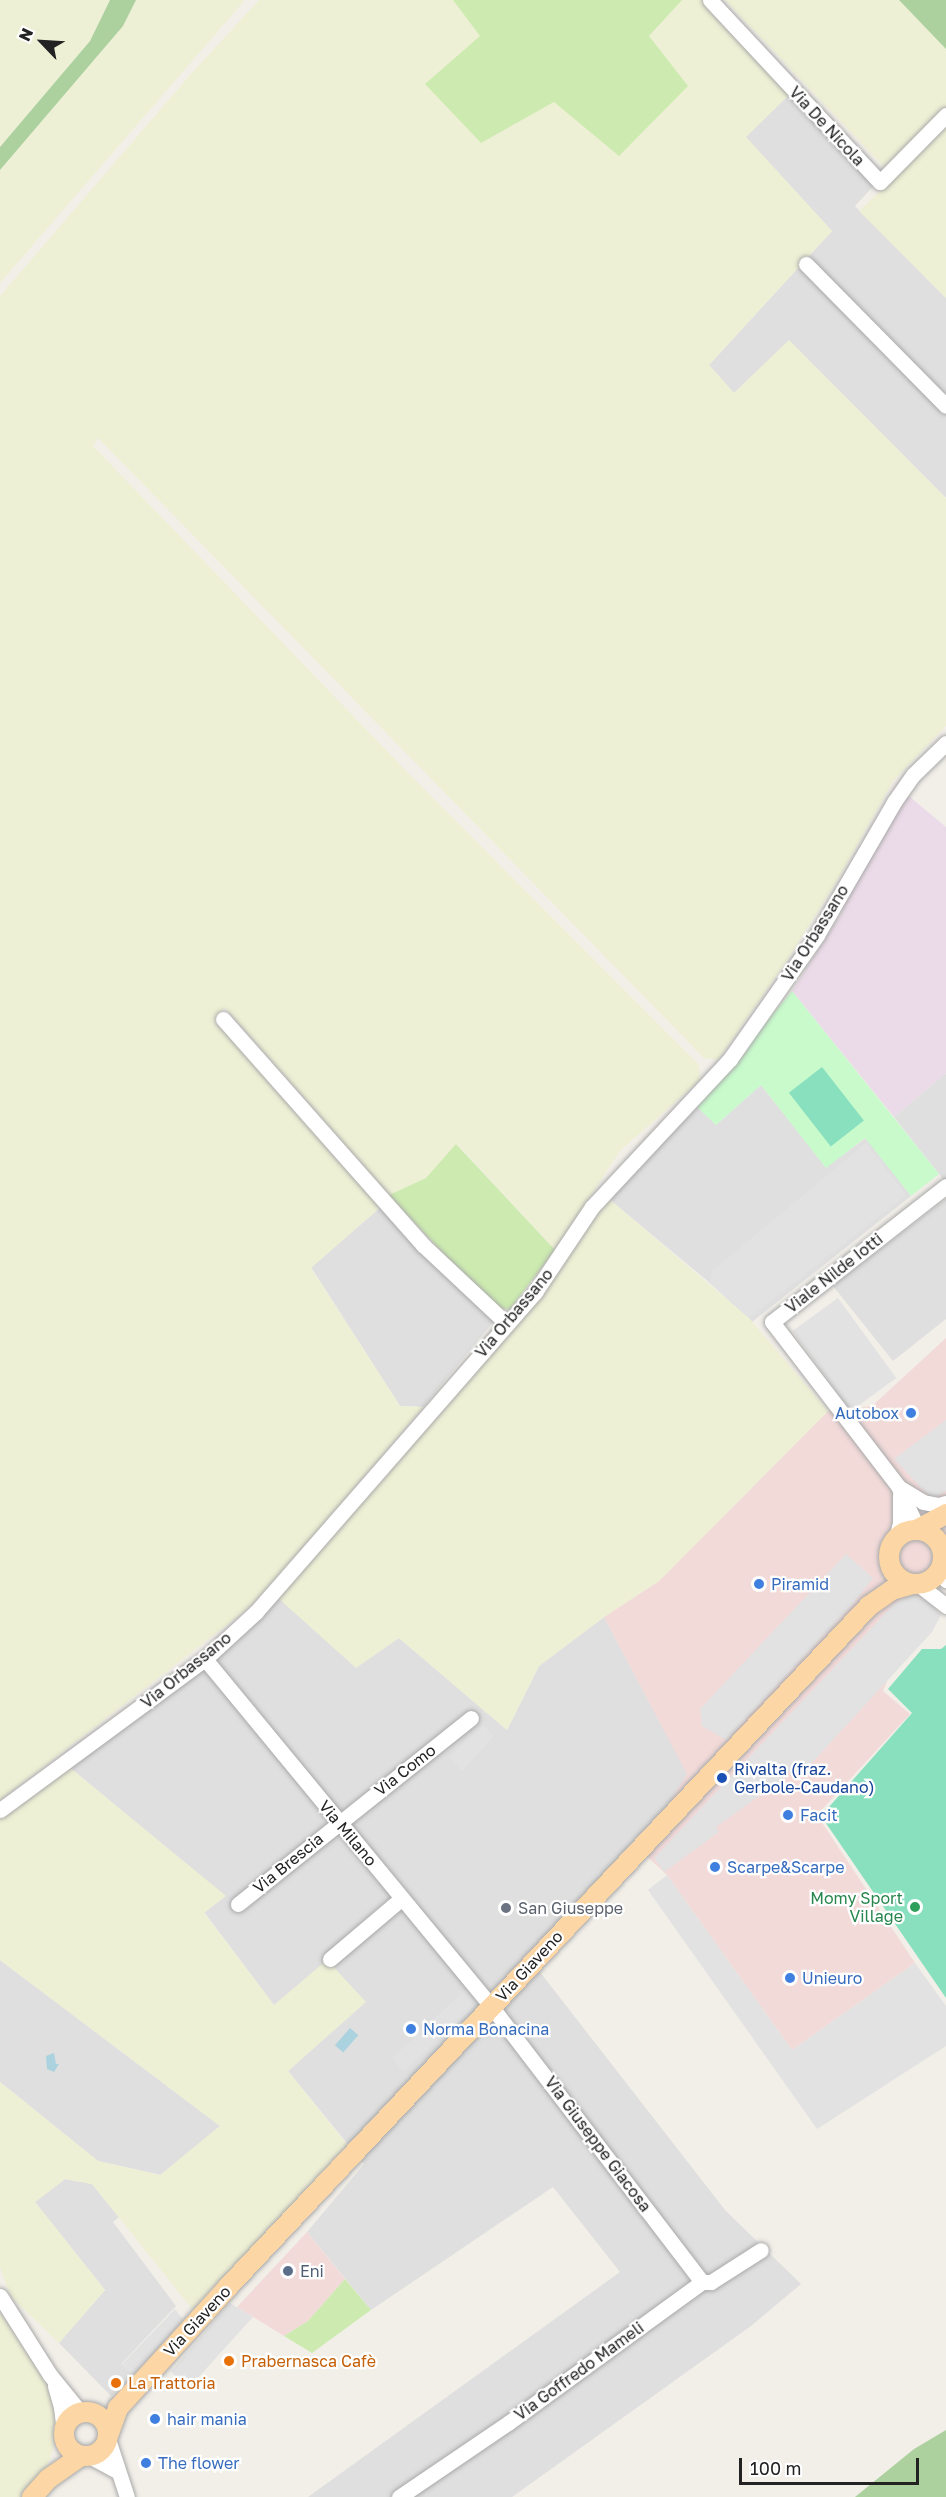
<!DOCTYPE html>
<meta charset="utf-8">
<style>
body{margin:0}
#map{position:relative;width:946px;height:2497px;overflow:hidden;background:#f2efe9;font-family:"Golos Text",sans-serif}
div>[style]{position:absolute}
[style*='--x']{left:calc(var(--x)*1px);top:calc(var(--y)*1px);width:calc(var(--w)*1px);rotate:calc(var(--a)*1deg)}
.residential>*{inset:0;background:#e0dfdf}
.commercial>*{inset:0;background:#f2dad9}
.industrial>*{inset:0;background:#ebdbe8}
.farmland>*{inset:0;background:#eef0d5}
.grass>*{inset:0;background:#cdebb0}
.forest>*{inset:0;background:#add19e}
.park>*{inset:0;background:#c8facc}
.pitch>*{inset:0;background:#88e0be;transform-origin:0 0}
.parking>*{inset:0;background:#e2e2e2;transform-origin:0 0}
.water>*{inset:0;background:#aad3df;transform-origin:0 0}
.roads{filter:drop-shadow(0 0 2px #a9a9a9) drop-shadow(0 0 2px #a9a9a9)}
.minor>*{height:15px;margin:-7.5px;padding:0 7.5px;transform-origin:7.5px;border-radius:7.5px;background:#fff}
.major>*{height:20px;margin:-10px;padding:0 10px;transform-origin:10px;border-radius:10px;background:#fcd6a4}
.major>.ring{margin:-10px;padding:0;box-sizing:content-box;background:none;border:20px solid #fcd6a4;border-radius:50%}
.dots>*{width:16px;height:16px;translate:-50% -50%;box-sizing:border-box;border:3px solid #fff;border-radius:50%}
span{translate:-50% -50%;white-space:nowrap;text-align:center;line-height:1.15;-webkit-text-stroke:4.5px #fff;paint-order:stroke}
.street-label{font-size:16px;color:#222}
.shop-label{font-size:16px;color:#366cbe}
.right{translate:-100% -50%;text-align:right}
.left{translate:0 -50%;text-align:left}
.transit-label{font-size:16px;color:#164399}
.leisure-label{font-size:16px;color:#27864d}
.worship-label{font-size:16px;color:#5b616d}
.service-label{font-size:16px;color:#4e5e75}
.food-label{font-size:16px;color:#c56008}
.north{position:absolute;left:12px;top:12px;width:60px;height:60px;-webkit-text-stroke:4px #fff;paint-order:stroke;rotate:295deg;font-size:16px;font-weight:700;line-height:24px;text-align:center;color:#222}
.north::after{content:'';display:block;margin:auto;width:21px;height:27px;background:#222;clip-path:polygon(50% 0,100% 100%,50% 72%,0 100%)}
.scale{position:absolute;left:739px;top:2458px;width:180px;height:27px;box-sizing:border-box;border:3px solid #222;border-top:0;padding-left:8px;font-size:18px;line-height:21px;white-space:nowrap;color:#222;-webkit-text-stroke:4px #fff;paint-order:stroke}
</style>
<div id="map">
<div class="residential">
<div style="clip-path:polygon(792px 92px,878px 181px,855px 206px,946px 298px,946px 498px,789px 341px,734px 393px,709px 365px,832px 231px,745px 137px)"></div>
<div style="clip-path:polygon(946px 1073px,946px 1183px,894px 1117px)"></div>
<div style="clip-path:polygon(761px 1085px,826px 1167px,866px 1138px,911px 1196px,752px 1322px,710px 1283px,609px 1199px,696px 1106px,716px 1125px)"></div>
<div style="clip-path:polygon(946px 1199px,946px 1319px,893px 1361px,833px 1286px)"></div>
<div style="clip-path:polygon(382px 1206px,494px 1321px,423px 1407px,400px 1406px,311px 1267px)"></div>
<div style="clip-path:polygon(277px 1597px,399px 1638px,507px 1730px,539px 1666px,604px 1617px,688px 1774px,640px 1850px,529px 1958px,725px 2210px,801px 2284px,751px 2326px,512px 2497px,308px 2497px,620px 2272px,553px 2187px,371px 2310px,307px 2232px,364px 2164px,288px 2071px,366px 2001px,274px 2005px,204px 1912px,225px 1896px,69px 1767px)"></div>
<div style="clip-path:polygon(0 1960px,220px 2126px,161px 2175px,98px 2161px,0 2082px)"></div>
<div style="clip-path:polygon(65px 2179px,92px 2184px,119px 2217px,113px 2222px,176px 2306px,121px 2364px,134px 2375px,111px 2396px,59px 2343px,105px 2290px,35px 2202px)"></div>
</div>
<div class="commercial">
<div style="clip-path:polygon(946px 1338px,946px 1542px,883px 1691px,910px 1714px,817px 1815px,915px 1963px,792px 2050px,667px 1875px,640px 1850px,687px 1774px,604px 1617px,659px 1581px,828px 1411px,872px 1406px)"></div>
<div style="clip-path:polygon(307px 2232px,345px 2279px,308px 2321px,284px 2336px,237px 2307px)"></div>
</div>
<div class="industrial">
<div style="clip-path:polygon(904px 792px,946px 827px,946px 1073px,894px 1117px,792px 991px,841px 914px,848px 885px)"></div>
</div>
<div class="farmland">
<div style="clip-path:polygon(0 0,110px 0,90px 41px,0 147px)"></div>
<div style="clip-path:polygon(136px 0,245px 0,0 283px,0 170px,123px 26px)"></div>
<div style="clip-path:polygon(259px 0,705px 0,792px 92px,746px 137px,832px 231px,709px 365px,734px 393px,789px 340px,946px 498px,946px 726px,893px 781px,838px 879px,786px 962px,718px 1060px,704px 1058px,98px 438px,93px 446px,414px 779px,699px 1065px,700px 1080px,620px 1151px,555px 1250px,457px 1144px,426px 1178px,389px 1195px,225px 1008px,215px 1018px,382px 1206px,311px 1268px,400px 1406px,423px 1407px,300px 1553px,245px 1611px,0 1800px,0 296px,190px 75px)"></div>
<div style="clip-path:polygon(725px 0,899px 0,946px 49px,946px 108px,885px 168px)"></div>
<div style="clip-path:polygon(946px 127px,946px 298px,859px 211px)"></div>
<div style="clip-path:polygon(609px 1199px,749px 1318px,828px 1411px,659px 1581px,604px 1617px,539px 1666px,507px 1730px,399px 1638px,356px 1668px,277px 1597px)"></div>
<div style="clip-path:polygon(69px 1767px,226px 1896px,204px 1913px,274px 2005px,327px 1960px,366px 2002px,288px 2071px,349px 2147px,192px 2309px,92px 2184px,65px 2179px,35px 2202px,105px 2290px,59px 2343px,11px 2297px,0 2268px,0 2082px,98px 2161px,160px 2175px,220px 2126px,0 1960px,0 1818px)"></div>
<div style="clip-path:polygon(0 2312px,52px 2392px,58px 2410px,53px 2450px,44px 2473px,22px 2497px,0 2497px)"></div>
</div>
<div class="grass">
<div style="clip-path:polygon(453px 0,682px 0,649px 36px,688px 86px,619px 156px,554px 102px,481px 143px,425px 84px,480px 36px)"></div>
<div style="clip-path:polygon(456px 1144px,555px 1250px,510px 1309px,494px 1308px,389px 1195px,426px 1178px)"></div>
<div style="clip-path:polygon(345px 2279px,371px 2310px,312px 2353px,284px 2336px,308px 2321px)"></div>
</div>
<div class="forest">
<div style="clip-path:polygon(110px 0,136px 0,123px 26px,0 170px,0 147px,90px 41px)"></div>
<div style="clip-path:polygon(899px 0,946px 0,946px 49px)"></div>
<div style="clip-path:polygon(946px 2430px,946px 2497px,855px 2497px,914px 2449px)"></div>
</div>
<div class="park">
<div style="clip-path:polygon(792px 991px,939px 1174px,911px 1196px,865px 1138px,826px 1168px,761px 1085px,716px 1125px,696px 1106px)"></div>
</div>
<div class="pitch">
<div style="left:822px;top:1067px;width:68px;height:42px;rotate:52deg"></div>
<div style="clip-path:polygon(946px 1645px,946px 1998px,821px 1816px,912px 1713px,888px 1689px,922px 1649px,941px 1649px)"></div>
</div>
<div class="parking">
<div style="clip-path:polygon(866px 1143px,906px 1195px,749px 1318px,710px 1283px,712px 1271px)"></div>
<div style="left:838px;top:1298px;width:99px;height:56px;rotate:54deg"></div>
<div style="clip-path:polygon(946px 1420px,946px 1491px,935px 1497px,928px 1495px,894px 1459px)"></div>
<div style="clip-path:polygon(846px 1554px,873px 1578px,852px 1605px,726px 1740px,702px 1726px,700px 1709px)"></div>
<div style="clip-path:polygon(915px 1595px,929px 1603px,941px 1615px,932px 1632px,808px 1767px,801px 1761px,777px 1783px,716px 1827px,719px 1832px,664px 1872px,654px 1858px,894px 1604px,908px 1596px)"></div>
<div style="clip-path:polygon(483px 1725px,494px 1736px,462px 1771px,449px 1757px)"></div>
<div style="clip-path:polygon(667px 1875px,792px 2050px,915px 1963px,946px 2006px,946px 2046px,817px 2129px,648px 1890px)"></div>
<div style="left:467px;top:1988px;width:18px;height:103px;rotate:47deg"></div>
<div style="clip-path:polygon(230px 2303px,253px 2317px,186px 2391px,171px 2371px)"></div>
<div style="clip-path:polygon(175px 2309px,184px 2321px,134px 2375px,121px 2365px)"></div>
</div>
<div class="water">
<div style="left:350px;top:2028px;width:11px;height:23px;rotate:41deg"></div>
<div style="clip-path:polygon(54px 2053px,56px 2064px,59px 2064px,54px 2072px,47px 2069px,46px 2056px)"></div>
</div>
<div class="roads">
<div class="minor">
<div style="--x:710;--y:0;--w:249;--a:47"></div>
<div style="--x:880;--y:182;--w:94;--a:-45.4"></div>
<div style="--x:806;--y:264;--w:199;--a:45.4"></div>
<div style="--x:223;--y:1019;--w:302;--a:48.5"></div>
<div style="--x:423;--y:1245;--w:115;--a:43.2"></div>
<div style="--x:900;--y:1488;--w:27;--a:31"></div>
<div style="--x:923;--y:1502;--w:16;--a:11"></div>
<div style="--x:939;--y:1505;--w:7;--a:-16"></div>
<div style="--x:918;--y:1529;--w:47;--a:-114.9"></div>
<div style="--x:898;--y:1486;--w:207;--a:-127.5"></div>
<div style="--x:772;--y:1322;--w:221;--a:-38"></div>
<div style="--x:896;--y:1538;--w:16;--a:-75"></div>
<div style="--x:900;--y:1523;--w:28;--a:-90"></div>
<div style="--x:941;--y:1567;--w:14;--a:69"></div>
<div style="--x:918;--y:1584;--w:36;--a:38"></div>
<div style="--x:205;--y:1659;--w:450;--a:50.5"></div>
<div style="--x:491;--y:2006;--w:347;--a:52.6"></div>
<div style="--x:0;--y:1810;--w:255;--a:-36.4"></div>
<div style="--x:205;--y:1659;--w:69;--a:-42.7"></div>
<div style="--x:256;--y:1612;--w:425;--a:-48.9"></div>
<div style="--x:535;--y:1292;--w:102;--a:-56.2"></div>
<div style="--x:592;--y:1207;--w:202;--a:-47"></div>
<div style="--x:730;--y:1059;--w:151;--a:-54.9"></div>
<div style="--x:817;--y:935;--w:154;--a:-59.9"></div>
<div style="--x:894;--y:802;--w:33;--a:-55"></div>
<div style="--x:913;--y:775;--w:46;--a:-44.1"></div>
<div style="--x:238;--y:1904;--w:298;--a:-38.6"></div>
<div style="--x:330;--y:1959;--w:94;--a:-40.3"></div>
<div style="--x:0;--y:2296;--w:93;--a:57.7"></div>
<div style="--x:50;--y:2375;--w:49;--a:50.8"></div>
<div style="--x:55;--y:2386;--w:22;--a:74"></div>
<div style="--x:61;--y:2407;--w:26;--a:83"></div>
<div style="--x:108;--y:2439;--w:61;--a:71.9"></div>
<div style="--x:89;--y:2456;--w:32;--a:28"></div>
<div style="--x:399;--y:2497;--w:132;--a:-34.2"></div>
<div style="--x:508;--y:2423;--w:240;--a:-36"></div>
<div style="--x:702;--y:2282;--w:9;--a:0"></div>
<div style="--x:711;--y:2282;--w:59;--a:-32.6"></div>
</div>
<div class="major">
<div style="--x:918;--y:1529;--w:32;--a:-28"></div>
<div class="ring" style="left:889px;top:1530px;width:34px;height:34px"></div>
<div class="ring" style="left:64px;top:2412px;width:24px;height:24px"></div>
<div style="--x:109;--y:2433;--w:27;--a:-70"></div>
<div style="--x:118;--y:2408;--w:164;--a:-47.7"></div>
<div style="--x:228;--y:2287;--w:935;--a:-46.73"></div>
<div style="--x:869;--y:1606;--w:28;--a:-35"></div>
<div style="--x:892;--y:1590;--w:22;--a:-16"></div>
<div style="--x:32;--y:2497;--w:24;--a:-48"></div>
<div style="--x:48;--y:2479;--w:40;--a:-34.9"></div>
</div>
</div>
<div class="dots">
<div style="left:911px;top:1413px;background:#3f7fe0"></div>
<div style="left:759px;top:1584px;background:#3f7fe0"></div>
<div style="left:722px;top:1778px;background:#1a4fb4"></div>
<div style="left:788px;top:1815px;background:#3f7fe0"></div>
<div style="left:715px;top:1867px;background:#3f7fe0"></div>
<div style="left:915px;top:1907px;background:#2e9e5b"></div>
<div style="left:506px;top:1908px;background:#6b7280"></div>
<div style="left:790px;top:1978px;background:#3f7fe0"></div>
<div style="left:411px;top:2029px;background:#3f7fe0"></div>
<div style="left:288px;top:2271px;background:#5c6f8a"></div>
<div style="left:229px;top:2361px;background:#e8710a"></div>
<div style="left:116px;top:2383px;background:#e8710a"></div>
<div style="left:155px;top:2419px;background:#3f7fe0"></div>
<div style="left:146px;top:2463px;background:#3f7fe0"></div>
</div>
<div class="street-label">
<span style="left:827px;top:126px;rotate:47deg">Via De Nicola</span>
<span style="left:815px;top:933px;rotate:-58deg">Via Orbassano</span>
<span style="left:834px;top:1273px;rotate:-38deg">Viale Nilde Iotti</span>
<span style="left:514px;top:1313px;rotate:-50deg">Via Orbassano</span>
<span style="left:186px;top:1670px;rotate:-39deg">Via Orbassano</span>
<span style="left:405px;top:1770px;rotate:-38deg">Via Como</span>
<span style="left:348px;top:1833px;rotate:50deg">Via Milano</span>
<span style="left:288px;top:1863px;rotate:-39deg">Via Brescia</span>
<span style="left:529px;top:1966px;rotate:-47deg">Via Giaveno</span>
<span style="left:598px;top:2144px;rotate:53deg">Via Giuseppe Giacosa</span>
<span style="left:197px;top:2321px;rotate:-47deg">Via Giaveno</span>
<span style="left:579px;top:2371px;rotate:-36deg">Via Goffredo Mameli</span>
</div>
<div class="shop-label">
<span class="right" style="left:899px;top:1413px">Autobox</span>
<span class="left" style="left:771px;top:1584px">Piramid</span>
<span class="left" style="left:800px;top:1815px">Facit</span>
<span class="left" style="left:727px;top:1867px">Scarpe&amp;Scarpe</span>
<span class="left" style="left:802px;top:1978px">Unieuro</span>
<span class="left" style="left:423px;top:2029px">Norma Bonacina</span>
<span class="left" style="left:167px;top:2419px">hair mania</span>
<span class="left" style="left:158px;top:2463px">The flower</span>
</div>
<div class="transit-label">
<span class="left" style="left:734px;top:1778px">Rivalta (fraz.<br>Gerbole-Caudano)</span>
</div>
<div class="leisure-label">
<span class="right" style="left:903px;top:1907px">Momy Sport<br>Village</span>
</div>
<div class="worship-label">
<span class="left" style="left:518px;top:1908px">San Giuseppe</span>
</div>
<div class="service-label">
<span class="left" style="left:300px;top:2271px">Eni</span>
</div>
<div class="food-label">
<span class="left" style="left:241px;top:2361px">Prabernasca Cafè</span>
<span class="left" style="left:128px;top:2383px">La Trattoria</span>
</div>
<div class="north">N</div>
<div class="scale">100 m</div>
</div>
